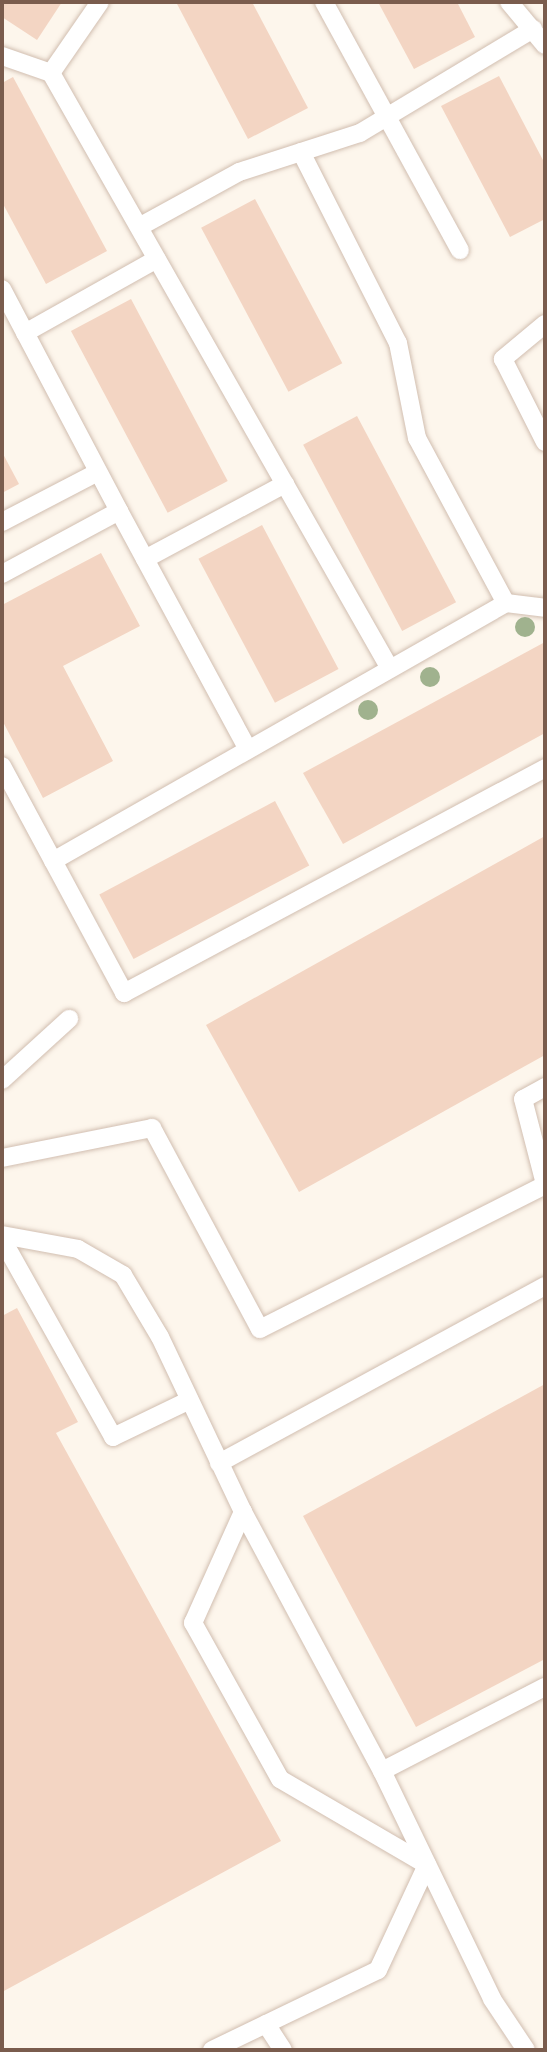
<!DOCTYPE html>
<style>
body{margin:0}
#map{position:relative;width:547px;height:2052px;overflow:hidden;background:#fdf6ec;font-family:"Golos Text",sans-serif}
div>[style]{position:absolute}
[style*='--x']{left:calc(var(--x)*1px);top:calc(var(--y)*1px);width:calc(var(--w)*1px);rotate:calc(var(--a)*1deg)}
.building>*{inset:0;background:#f3d5c3;transform-origin:0 0}
.roads{filter:drop-shadow(0 0 2px #d1beb0) drop-shadow(0 0 2px #d1beb0)}
.service>*{height:18px;margin:-9px;padding:0 9px;transform-origin:9px;border-radius:9px;background:#fff}
.trees>*{width:20px;height:20px;margin:-10px;border-radius:50%;background:#a0b28e}
span{translate:-50% -50%;white-space:nowrap;text-align:center;line-height:1.15;-webkit-text-stroke:7px #fffaf3;paint-order:stroke}
.frame{position:absolute;inset:0;border:4px solid #7a5c4d;pointer-events:none}
</style>
<div id="map">
<div class="building">
<div style="clip-path:polygon(2px 2px,62px 2px,37px 40px,2px 17px)"></div>
<div style="clip-path:polygon(176px 2px,252px 2px,308px 108px,248px 139px)"></div>
<div style="clip-path:polygon(378px 2px,457px 2px,475px 37px,414px 69px)"></div>
<div style="clip-path:polygon(499px 76px,545px 164px,545px 219px,510px 237px,441px 106px)"></div>
<div style="clip-path:polygon(13px 77px,107px 251px,46px 284px,2px 202px,2px 83px)"></div>
<div style="left:255px;top:199px;width:186px;height:61px;rotate:62deg"></div>
<div style="left:131px;top:299px;width:206px;height:68px;rotate:62deg"></div>
<div style="left:357px;top:416px;width:211px;height:61px;rotate:62deg"></div>
<div style="clip-path:polygon(2px 452px,19px 484px,2px 493px)"></div>
<div style="left:262px;top:525px;width:163px;height:72px;rotate:62deg"></div>
<div style="clip-path:polygon(101px 553px,140px 626px,63px 666px,113px 761px,43px 798px,2px 720px,2px 605px)"></div>
<div style="clip-path:polygon(545px 642px,545px 733px,343px 844px,303px 773px)"></div>
<div style="left:275px;top:801px;width:73px;height:199px;rotate:62deg"></div>
<div style="clip-path:polygon(545px 836px,545px 1055px,299px 1192px,206px 1025px)"></div>
<div style="clip-path:polygon(17px 1308px,78px 1422px,56px 1433px,281px 1841px,2px 1992px,2px 1316px)"></div>
<div style="clip-path:polygon(545px 1384px,545px 1659px,416px 1727px,303px 1516px)"></div>
</div>
<div class="roads">
<div class="service">
<div style="--x:324;--y:2;--w:283;--a:61.3"></div>
<div style="--x:509;--y:2;--w:56;--a:50.1"></div>
<div style="--x:2;--y:56;--w:52;--a:19.1"></div>
<div style="--x:51;--y:73;--w:683;--a:60.36"></div>
<div style="--x:51;--y:73;--w:86;--a:-55.4"></div>
<div style="--x:301;--y:152;--w:214;--a:63.1"></div>
<div style="--x:398;--y:343;--w:97;--a:78.7"></div>
<div style="--x:417;--y:438;--w:187;--a:61.7"></div>
<div style="--x:506;--y:603;--w:39;--a:7"></div>
<div style="--x:139;--y:227;--w:114;--a:-28.8"></div>
<div style="--x:239;--y:172;--w:127;--a:-17.9"></div>
<div style="--x:360;--y:133;--w:202;--a:-31"></div>
<div style="--x:2;--y:289;--w:251;--a:62.2"></div>
<div style="--x:119;--y:511;--w:133;--a:151.7"></div>
<div style="--x:545;--y:324;--w:55;--a:140.2"></div>
<div style="--x:503;--y:359;--w:93;--a:63.2"></div>
<div style="--x:25;--y:333;--w:151;--a:-29.3"></div>
<div style="--x:119;--y:511;--w:269;--a:61.6"></div>
<div style="--x:2;--y:522;--w:108;--a:-27.5"></div>
<div style="--x:145;--y:559;--w:159;--a:-28.2"></div>
<div style="--x:2;--y:766;--w:258;--a:61.7"></div>
<div style="--x:124;--y:993;--w:477;--a:-28.1"></div>
<div style="--x:53;--y:861;--w:521;--a:-29.66"></div>
<div style="--x:2;--y:1080;--w:91;--a:-42.3"></div>
<div style="--x:545;--y:1087;--w:25;--a:151"></div>
<div style="--x:523;--y:1099;--w:88;--a:75.5"></div>
<div style="--x:2;--y:1158;--w:153;--a:-11.3"></div>
<div style="--x:152;--y:1128;--w:228;--a:61.8"></div>
<div style="--x:260;--y:1329;--w:319;--a:-26.8"></div>
<div style="--x:2;--y:1235;--w:77;--a:10.4"></div>
<div style="--x:78;--y:1249;--w:52;--a:30"></div>
<div style="--x:123;--y:1275;--w:72;--a:59.2"></div>
<div style="--x:160;--y:1337;--w:194;--a:64.6"></div>
<div style="--x:243;--y:1512;--w:294;--a:61.8"></div>
<div style="--x:382;--y:1771;--w:253;--a:64.2"></div>
<div style="--x:492;--y:1999;--w:61;--a:56.3"></div>
<div style="--x:2;--y:1239;--w:227;--a:60.7"></div>
<div style="--x:113;--y:1437;--w:85;--a:-25.7"></div>
<div style="--x:219;--y:1463;--w:371;--a:-28.5"></div>
<div style="--x:382;--y:1771;--w:183;--a:-27.3"></div>
<div style="--x:266;--y:2024;--w:31;--a:57"></div>
<div style="--x:212;--y:2050;--w:184;--a:-25.7"></div>
<div style="--x:378;--y:1970;--w:116;--a:-65"></div>
<div style="--x:427;--y:1865;--w:170;--a:-149.7"></div>
<div style="--x:280;--y:1779;--w:179;--a:-119.1"></div>
<div style="--x:193;--y:1623;--w:122;--a:-65.8"></div>
</div>
</div>
<div class="trees">
<div style="left:525px;top:627px"></div>
<div style="left:430px;top:677px"></div>
<div style="left:368px;top:710px"></div>
</div>
<div class="frame"></div>
</div>
